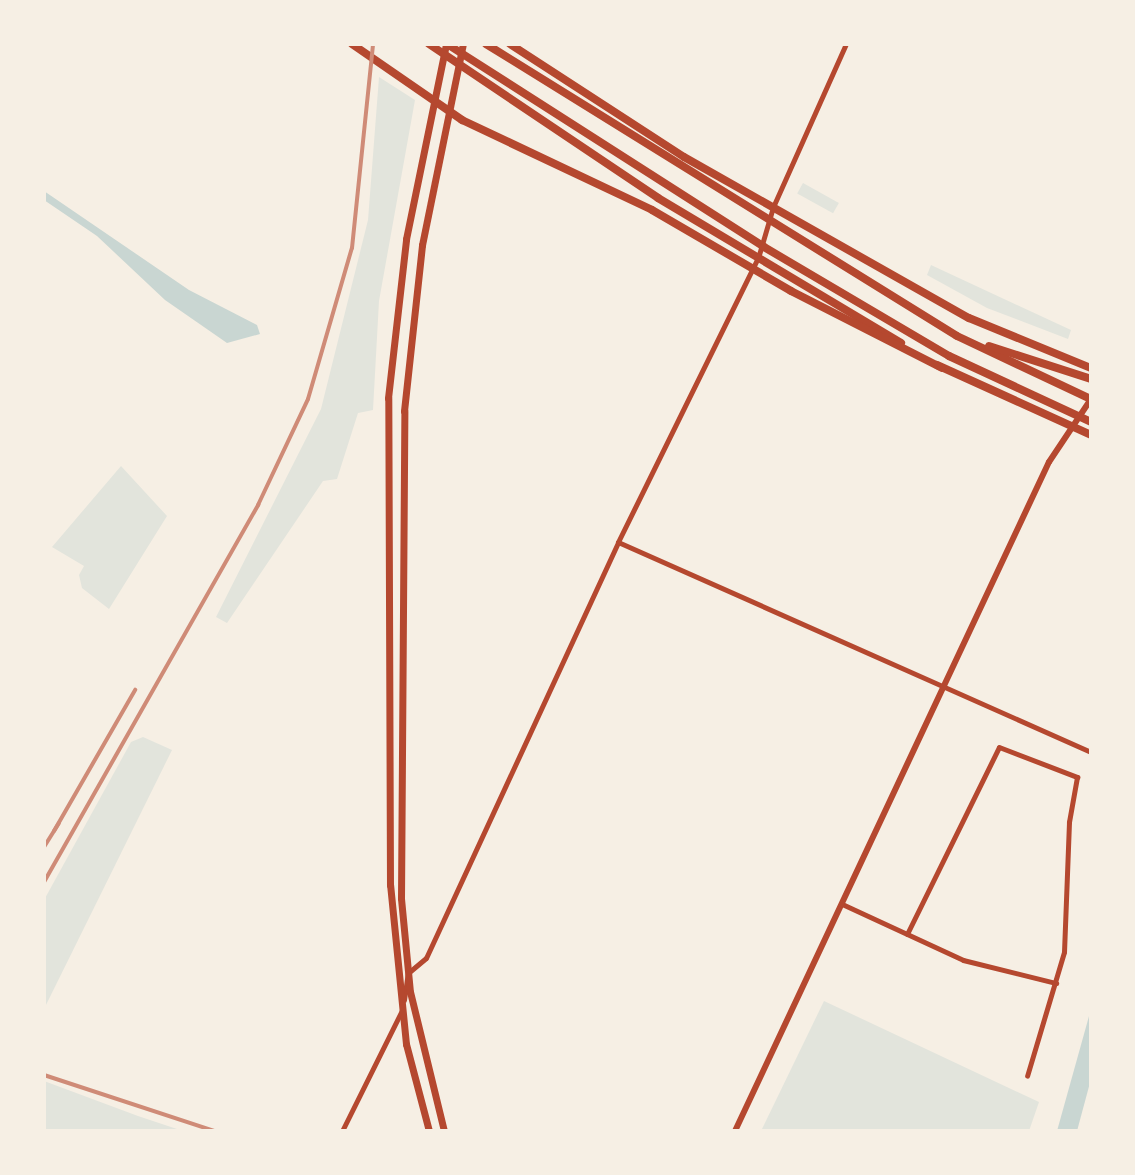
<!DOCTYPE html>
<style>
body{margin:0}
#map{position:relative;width:1135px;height:1175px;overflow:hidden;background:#f6efe4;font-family:"Work Sans",sans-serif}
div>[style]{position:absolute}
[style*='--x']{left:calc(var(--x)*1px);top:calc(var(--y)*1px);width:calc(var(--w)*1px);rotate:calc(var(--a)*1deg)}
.green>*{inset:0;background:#e2e4dc;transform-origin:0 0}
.water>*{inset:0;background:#c9d6d2}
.minor>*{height:5px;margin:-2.5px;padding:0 2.5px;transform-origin:2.5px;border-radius:2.5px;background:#b5482f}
.tertiary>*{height:6px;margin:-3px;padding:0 3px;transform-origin:3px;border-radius:3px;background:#b5482f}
.secondary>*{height:7px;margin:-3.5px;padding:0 3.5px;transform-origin:3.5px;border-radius:3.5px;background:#b5482f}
.primary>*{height:8px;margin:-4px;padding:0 4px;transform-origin:4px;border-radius:4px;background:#b5482f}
.trunk>*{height:8px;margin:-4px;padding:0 4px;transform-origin:4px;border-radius:4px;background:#b5482f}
.rail>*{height:4px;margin:-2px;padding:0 2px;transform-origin:2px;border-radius:2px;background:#cf8b77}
span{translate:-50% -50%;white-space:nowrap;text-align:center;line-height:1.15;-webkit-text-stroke:6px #f6efe4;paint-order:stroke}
.frame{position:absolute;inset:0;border:46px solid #f6efe4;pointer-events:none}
</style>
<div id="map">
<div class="green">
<div style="clip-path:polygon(379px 77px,415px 100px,379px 301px,373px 410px,358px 413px,337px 479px,323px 481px,227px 623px,216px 617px,321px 409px,368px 220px)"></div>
<div style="left:803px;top:183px;width:41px;height:12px;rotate:29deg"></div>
<div style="clip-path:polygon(931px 265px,1071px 330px,1068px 339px,987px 308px,927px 275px)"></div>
<div style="clip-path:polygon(121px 466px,167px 516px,109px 609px,82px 588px,79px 575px,84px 566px,52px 547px)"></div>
<div style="clip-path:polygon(143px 737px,172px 750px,44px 1009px,44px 900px,131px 742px)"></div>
<div style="clip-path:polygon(824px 1001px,1039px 1102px,1029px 1131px,761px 1131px)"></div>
<div style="clip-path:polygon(44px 1081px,138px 1116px,183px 1131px,44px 1131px)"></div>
</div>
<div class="water">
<div style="clip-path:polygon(44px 191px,189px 290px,257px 325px,260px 334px,227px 343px,165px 300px,97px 236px,44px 200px)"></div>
<div style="clip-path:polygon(1091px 1009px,1091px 1079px,1077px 1131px,1057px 1131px)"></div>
</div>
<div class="minor">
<div style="--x:618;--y:542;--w:518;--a:23.94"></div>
<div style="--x:842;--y:904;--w:133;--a:24.8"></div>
<div style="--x:963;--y:960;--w:96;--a:13.9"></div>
<div style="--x:907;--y:934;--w:208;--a:-63.8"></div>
<div style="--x:999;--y:747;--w:84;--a:21"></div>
<div style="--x:1077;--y:777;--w:46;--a:100.1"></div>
<div style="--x:1069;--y:822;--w:130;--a:92.2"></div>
<div style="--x:1064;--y:952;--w:129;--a:106.6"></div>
<div style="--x:404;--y:1000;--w:27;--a:-82"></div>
<div style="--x:408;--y:973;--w:23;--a:-40"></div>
<div style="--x:426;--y:958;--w:458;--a:-65.2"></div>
<div style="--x:618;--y:542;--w:317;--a:-63.8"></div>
<div style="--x:758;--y:258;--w:53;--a:-73.6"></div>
<div style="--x:773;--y:207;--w:179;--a:-65.9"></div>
<div style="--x:342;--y:1131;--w:135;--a:-63.6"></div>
</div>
<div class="tertiary">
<div style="--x:735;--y:1131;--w:739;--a:-64.86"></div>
<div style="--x:1049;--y:462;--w:76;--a:-56.3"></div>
</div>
<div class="secondary">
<div style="--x:429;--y:1131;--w:90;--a:-104.8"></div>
<div style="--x:406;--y:1044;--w:160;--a:-95.7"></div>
<div style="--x:390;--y:885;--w:487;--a:-90.2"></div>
<div style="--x:388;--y:398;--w:160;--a:-83.5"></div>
<div style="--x:406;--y:239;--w:199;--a:-78.4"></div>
<div style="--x:444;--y:1131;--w:143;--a:-103.7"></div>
<div style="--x:410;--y:992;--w:94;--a:-95.5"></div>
<div style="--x:401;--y:898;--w:487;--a:-89.6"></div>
<div style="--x:404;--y:411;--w:167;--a:-83.8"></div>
<div style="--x:422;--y:245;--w:205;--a:-78.5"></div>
</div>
<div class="primary">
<div style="--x:429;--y:44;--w:276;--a:33.9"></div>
<div style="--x:658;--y:198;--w:283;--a:30.8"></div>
<div style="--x:510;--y:44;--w:207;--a:33"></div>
<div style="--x:684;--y:157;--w:327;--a:29.5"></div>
<div style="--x:969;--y:318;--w:132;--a:22.3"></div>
<div style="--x:937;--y:365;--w:169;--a:24.4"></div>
</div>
<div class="trunk">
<div style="--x:352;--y:44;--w:134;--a:34.6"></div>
<div style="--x:462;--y:120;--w:210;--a:25.3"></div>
<div style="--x:652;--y:210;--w:161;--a:30.2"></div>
<div style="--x:791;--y:291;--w:169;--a:27"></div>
<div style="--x:447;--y:44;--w:376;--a:32.6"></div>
<div style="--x:764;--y:247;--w:215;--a:30.5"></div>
<div style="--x:949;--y:356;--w:157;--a:24.9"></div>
<div style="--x:486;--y:44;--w:554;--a:31.8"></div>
<div style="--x:957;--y:336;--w:148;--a:25.2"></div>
<div style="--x:989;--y:346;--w:107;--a:17.9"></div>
</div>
<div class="rail">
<div style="--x:54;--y:831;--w:163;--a:-60.1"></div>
<div style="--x:44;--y:847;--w:28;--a:-58"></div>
<div style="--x:44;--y:882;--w:434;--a:-60.4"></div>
<div style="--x:258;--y:505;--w:117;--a:-64.7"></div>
<div style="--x:308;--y:399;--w:157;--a:-73.8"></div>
<div style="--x:352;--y:248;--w:205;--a:-84.1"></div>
<div style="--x:44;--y:1075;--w:179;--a:18.2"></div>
</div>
<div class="frame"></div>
</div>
